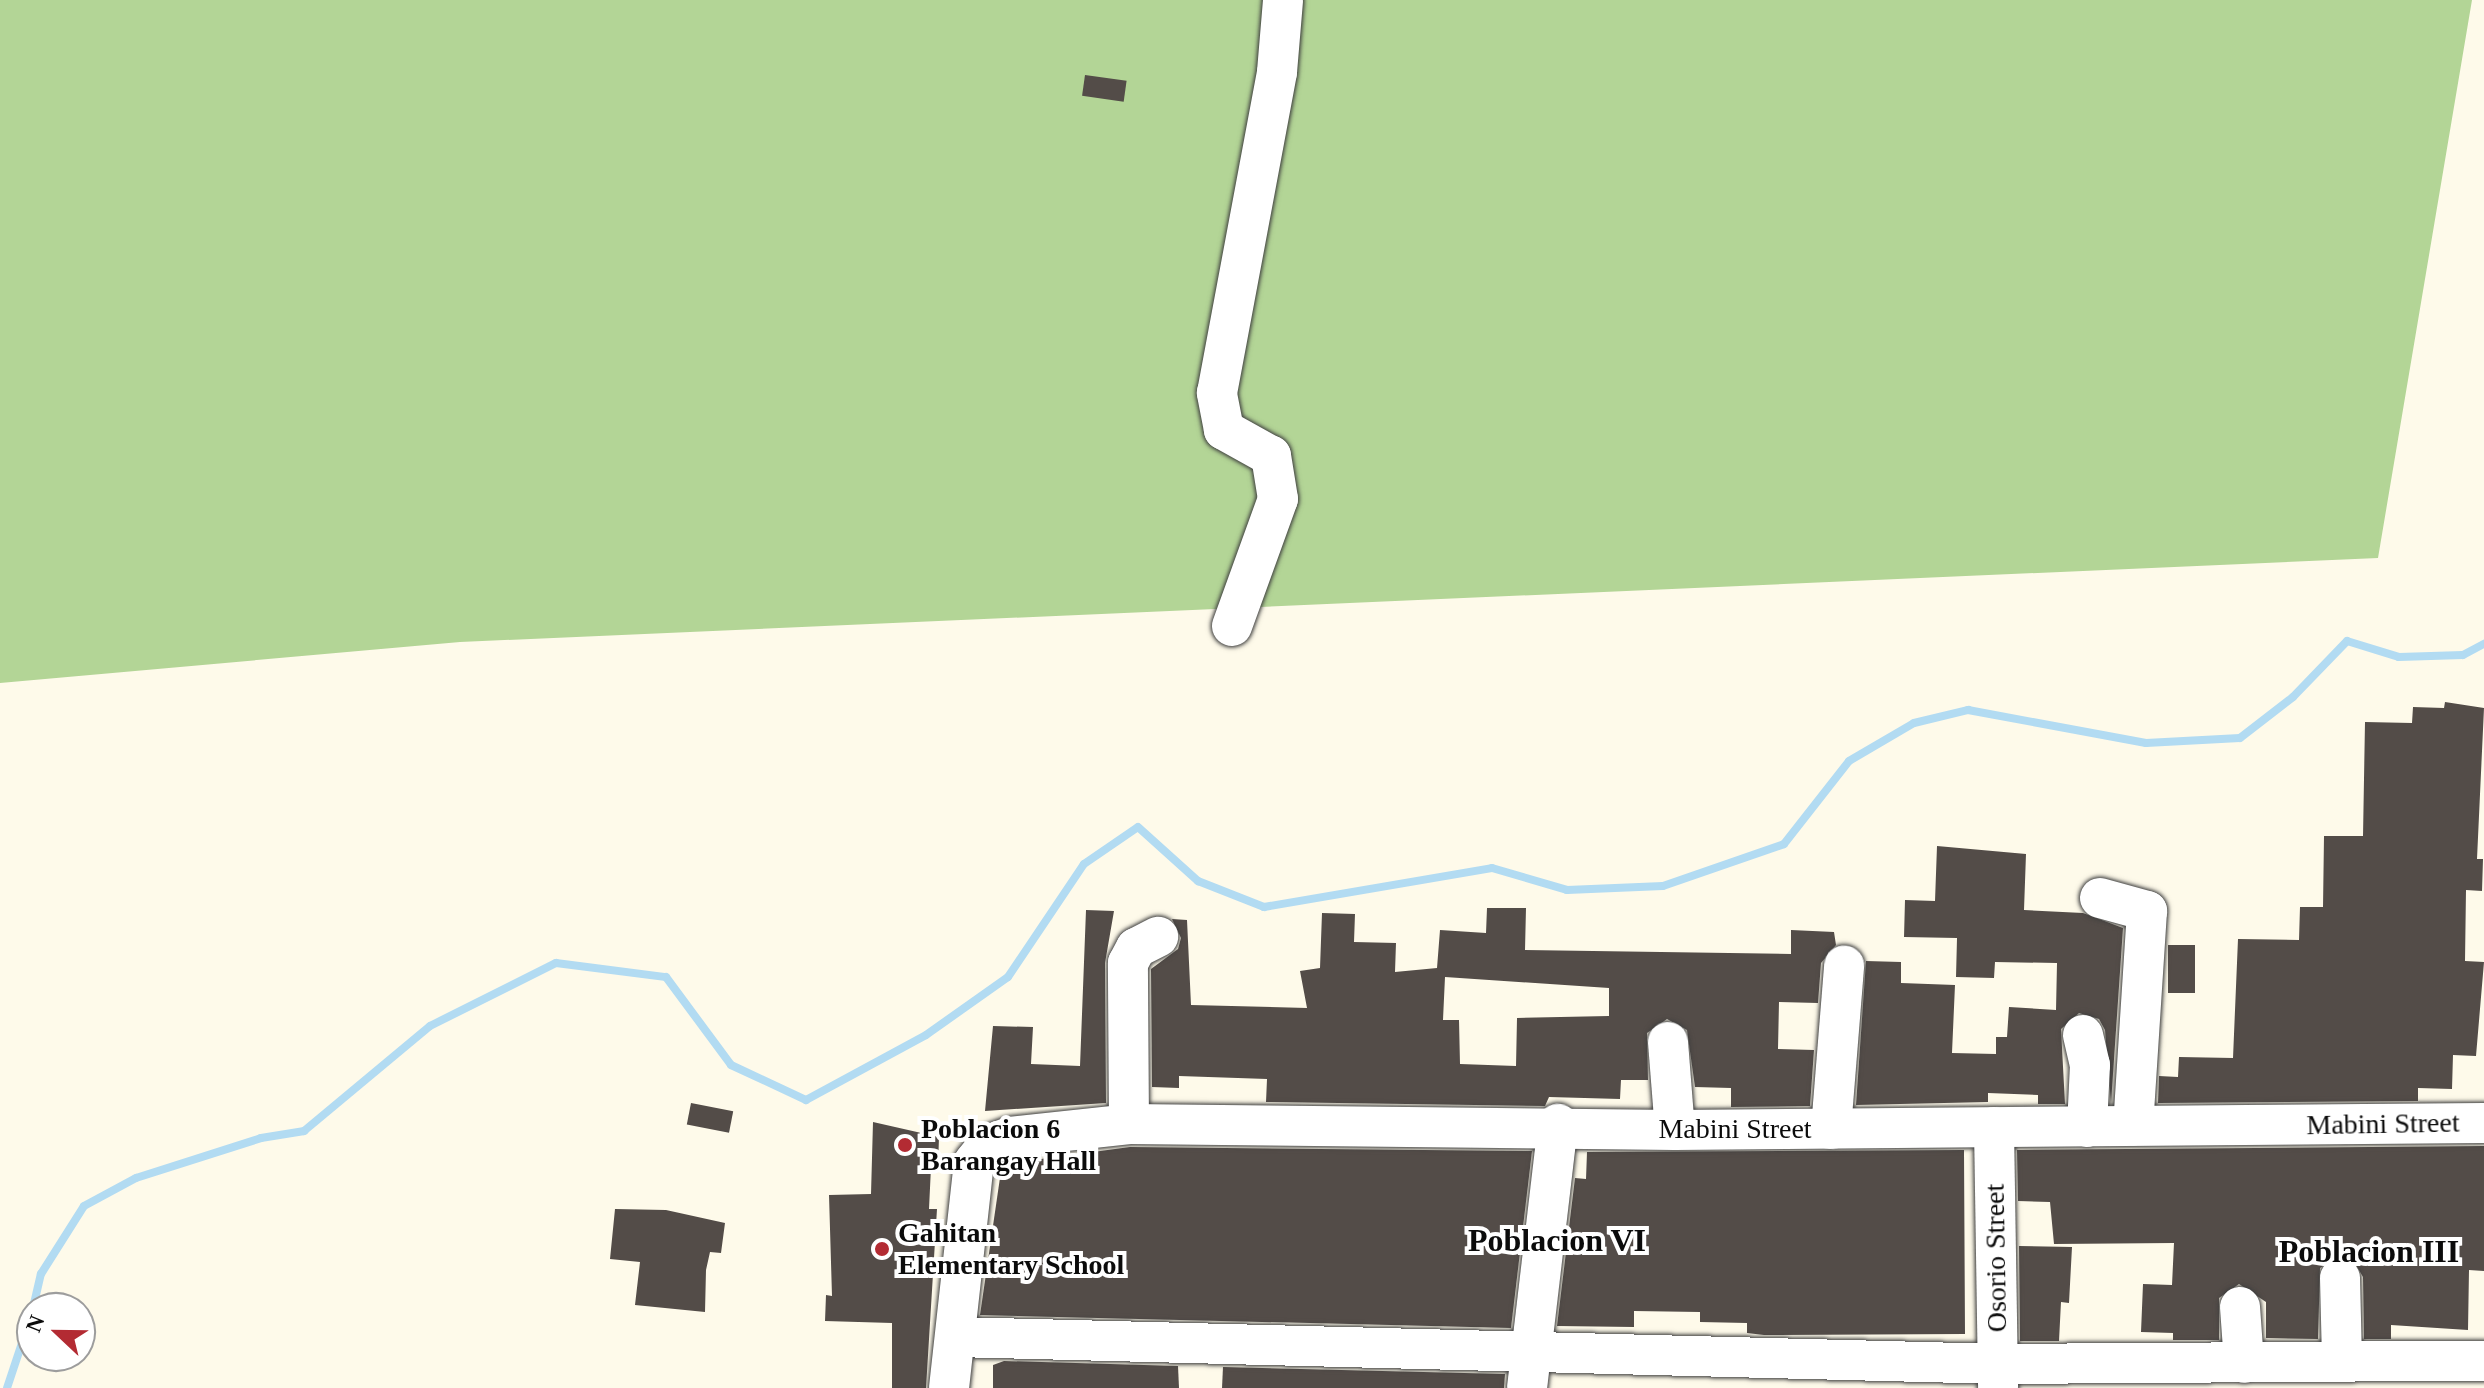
<!DOCTYPE html>
<style>
body{margin:0}
#map{position:relative;width:2484px;height:1388px;overflow:hidden;background:#fefaea;font-family:Georgia,serif}
div>[style]{position:absolute}
[style*='--x']{left:calc(var(--x)*1px);top:calc(var(--y)*1px);width:calc(var(--w)*1px);rotate:calc(var(--a)*1deg)}
.forest>*{inset:0;background:#b3d596}
.stream>*{height:8px;margin:-4px;padding:0 4px;transform-origin:4px;border-radius:4px;background:#b2dbf2}
.building>*{inset:0;background:#534c48;transform-origin:0 0}
.roads{filter:drop-shadow(0 0 2px #3e3e3e) drop-shadow(0 0 2px #3e3e3e)}
.minor>*{height:40px;margin:-20px;padding:0 20px;transform-origin:20px;border-radius:20px;background:#fff}
.dots>*{width:22px;height:22px;translate:-50% -50%;box-sizing:border-box;border:4px solid #fff;border-radius:50%}
span{translate:-50% -50%;white-space:nowrap;text-align:center;line-height:1.15;-webkit-text-stroke:8px #fff;paint-order:stroke}
.street-label{font-size:28px;color:#0b0b0b}
.poi-label{font-size:28px;color:#0b0b0b;font-weight:700}
.left{translate:0 -50%;text-align:left}
.quarter-label{font-size:32px;color:#0b0b0b;font-weight:700}
.north{position:absolute;left:16px;top:1292px;width:80px;height:80px;box-sizing:border-box;background:#fff;border:2px solid #9d9d9d;border-radius:50%;rotate:292deg;font-size:22px;font-weight:700;line-height:32px;text-align:center;color:#0b0b0b}
.north::after{content:'';display:block;margin:auto;width:28px;height:36px;background:#b32b33;clip-path:polygon(50% 0,100% 100%,50% 72%,0 100%)}
</style>
<div id="map">
<div class="forest">
<div style="clip-path:polygon(0 0,2472px 0,2378px 558px,460px 642px,0 683px)"></div>
</div>
<div class="stream">
<div style="--x:33;--y:1308;--w:35;--a:-77"></div>
<div style="--x:41;--y:1274;--w:80;--a:-57.7"></div>
<div style="--x:84;--y:1206;--w:59;--a:-28.3"></div>
<div style="--x:136;--y:1178;--w:131;--a:-17.7"></div>
<div style="--x:261;--y:1138;--w:44;--a:-9.2"></div>
<div style="--x:304;--y:1131;--w:164;--a:-39.8"></div>
<div style="--x:430;--y:1026;--w:141;--a:-26.6"></div>
<div style="--x:556;--y:963;--w:111;--a:7.3"></div>
<div style="--x:666;--y:977;--w:109;--a:53.5"></div>
<div style="--x:731;--y:1065;--w:83;--a:25"></div>
<div style="--x:806;--y:1100;--w:136;--a:-28.4"></div>
<div style="--x:926;--y:1035;--w:100;--a:-35.3"></div>
<div style="--x:1008;--y:977;--w:136;--a:-56.1"></div>
<div style="--x:1084;--y:864;--w:65;--a:-34.4"></div>
<div style="--x:1138;--y:827;--w:81;--a:42"></div>
<div style="--x:1198;--y:881;--w:71;--a:21.5"></div>
<div style="--x:1264;--y:907;--w:231;--a:-9.7"></div>
<div style="--x:1492;--y:868;--w:78;--a:16.3"></div>
<div style="--x:1567;--y:890;--w:96;--a:-2.4"></div>
<div style="--x:1663;--y:886;--w:128;--a:-19.1"></div>
<div style="--x:1784;--y:844;--w:105;--a:-51.9"></div>
<div style="--x:1849;--y:761;--w:75;--a:-30.3"></div>
<div style="--x:1914;--y:723;--w:56;--a:-13.5"></div>
<div style="--x:1968;--y:710;--w:181;--a:10.5"></div>
<div style="--x:2146;--y:743;--w:94;--a:-3"></div>
<div style="--x:2240;--y:738;--w:67;--a:-37.7"></div>
<div style="--x:2293;--y:697;--w:78;--a:-46"></div>
<div style="--x:2347;--y:641;--w:54;--a:17.1"></div>
<div style="--x:2399;--y:657;--w:64;--a:-1.8"></div>
<div style="--x:2463;--y:655;--w:24;--a:-28"></div>
<div style="--x:7;--y:1388;--w:79;--a:-71.6"></div>
</div>
<div class="building">
<div style="left:1085px;top:75px;width:42px;height:21px;rotate:8deg"></div>
<div style="clip-path:polygon(2445px 702px,2484px 708px,2477px 859px,2483px 859px,2482px 891px,2466px 890px,2465px 961px,2484px 962px,2476px 1056px,2453px 1055px,2452px 1089px,2418px 1088px,2418px 1101px,2158px 1103px,2159px 1076px,2178px 1077px,2179px 1057px,2233px 1058px,2238px 939px,2299px 940px,2300px 907px,2323px 907px,2324px 836px,2363px 836px,2365px 722px,2412px 723px,2413px 707px,2444px 708px)"></div>
<div style="clip-path:polygon(1937px 846px,2026px 854px,2024px 910px,2083px 913px,2123px 928px,2111px 1103px,2105px 1030px,2099px 1019px,2079px 1013px,2061px 1029px,2065px 1104px,2038px 1104px,2038px 1095px,1988px 1093px,1988px 1102px,1856px 1105px,1866px 961px,1901px 962px,1901px 983px,1955px 985px,1952px 1053px,1996px 1054px,1996px 1037px,2007px 1037px,2009px 1007px,2056px 1010px,2057px 963px,1995px 962px,1994px 978px,1956px 977px,1957px 938px,1904px 937px,1905px 900px,1935px 901px)"></div>
<div style="clip-path:polygon(evenodd,1487px 908px,1526px 908px,1525px 950px,1791px 954px,1791px 930px,1834px 932px,1836px 945px,1821px 963px,1818px 1003px,1779px 1002px,1778px 1049px,1814px 1050px,1810px 1106px,1731px 1107px,1731px 1088px,1695px 1087px,1687px 1030px,1667px 1019px,1647px 1033px,1648px 1080px,1621px 1080px,1620px 1099px,1549px 1097px,1545px 1106px,1266px 1102px,1267px 1079px,1179px 1076px,1179px 1088px,1152px 1087px,1151px 969px,1178px 949px,1181px 938px,1172px 919px,1187px 920px,1191px 1005px,1307px 1008px,1300px 971px,1320px 968px,1322px 913px,1355px 914px,1354px 942px,1396px 943px,1395px 972px,1437px 968px,1440px 930px,1486px 933px,1487px 908px,1445px 977px,1609px 988px,1609px 1016px,1517px 1018px,1516px 1066px,1460px 1064px,1459px 1020px,1443px 1020px,1445px 977px)"></div>
<div style="clip-path:polygon(1086px 910px,1114px 911px,1105px 963px,1106px 1103px,985px 1111px,993px 1026px,1033px 1027px,1031px 1064px,1080px 1066px)"></div>
<div style="left:2168px;top:945px;width:27px;height:48px"></div>
<div style="left:691px;top:1103px;width:43px;height:22px;rotate:11deg"></div>
<div style="clip-path:polygon(873px 1122px,939px 1137px,938px 1167px,931px 1167px,929px 1209px,937px 1209px,926px 1388px,892px 1388px,892px 1323px,825px 1321px,826px 1295px,832px 1296px,829px 1195px,871px 1194px)"></div>
<div style="clip-path:polygon(2484px 1146px,2484px 1271px,2469px 1270px,2468px 1330px,2391px 1325px,2391px 1339px,2364px 1339px,2363px 1277px,2352px 1258px,2340px 1255px,2320px 1268px,2318px 1339px,2266px 1338px,2266px 1302px,2239px 1284px,2219px 1298px,2219px 1340px,2173px 1340px,2173px 1333px,2141px 1332px,2143px 1284px,2172px 1285px,2174px 1243px,2054px 1244px,2050px 1202px,2018px 1201px,2017px 1150px)"></div>
<div style="clip-path:polygon(1130px 1147px,1532px 1151px,1511px 1328px,980px 1315px,1002px 1164px)"></div>
<div style="clip-path:polygon(1964px 1150px,1965px 1334px,1764px 1335px,1747px 1333px,1747px 1323px,1700px 1322px,1700px 1312px,1634px 1311px,1634px 1327px,1557px 1326px,1575px 1178px,1586px 1179px,1587px 1152px)"></div>
<div style="clip-path:polygon(615px 1209px,666px 1210px,725px 1223px,721px 1253px,710px 1252px,706px 1270px,705px 1312px,635px 1305px,640px 1262px,610px 1259px)"></div>
<div style="clip-path:polygon(2019px 1246px,2072px 1247px,2069px 1303px,2061px 1302px,2059px 1341px,2020px 1341px)"></div>
<div style="clip-path:polygon(1004px 1361px,1178px 1366px,1179px 1388px,993px 1388px,993px 1365px)"></div>
<div style="clip-path:polygon(1223px 1367px,1505px 1374px,1504px 1388px,1222px 1388px)"></div>
</div>
<div class="roads">
<div class="minor">
<div style="--x:1232;--y:626;--w:135;--a:-70.1"></div>
<div style="--x:1278;--y:499;--w:44;--a:-99.2"></div>
<div style="--x:1271;--y:456;--w:54;--a:-151"></div>
<div style="--x:1224;--y:430;--w:38;--a:-101"></div>
<div style="--x:1217;--y:393;--w:327;--a:-79.4"></div>
<div style="--x:1277;--y:72;--w:72;--a:-85.2"></div>
<div style="--x:2100;--y:898;--w:49;--a:15.5"></div>
<div style="--x:2147;--y:911;--w:215;--a:93.7"></div>
<div style="--x:2083;--y:1035;--w:31;--a:77"></div>
<div style="--x:2090;--y:1065;--w:62;--a:92.8"></div>
<div style="--x:1668;--y:1042;--w:88;--a:85.5"></div>
<div style="--x:1129;--y:1124;--w:161;--a:-90.4"></div>
<div style="--x:1128;--y:963;--w:17;--a:-62"></div>
<div style="--x:1136;--y:948;--w:25;--a:-27"></div>
<div style="--x:1994;--y:1127;--w:261;--a:89.1"></div>
<div style="--x:1831;--y:1129;--w:164;--a:-85.4"></div>
<div style="--x:2340;--y:1278;--w:84;--a:88.6"></div>
<div style="--x:2240;--y:1307;--w:56;--a:85.9"></div>
<div style="--x:956;--y:1337;--w:1042;--a:1.48"></div>
<div style="--x:1998;--y:1364;--w:486;--a:-0.4"></div>
<div style="--x:949;--y:1388;--w:227;--a:-83.7"></div>
<div style="--x:974;--y:1162;--w:22;--a:-51"></div>
<div style="--x:988;--y:1145;--w:23;--a:-20"></div>
<div style="--x:1010;--y:1137;--w:120;--a:-6.2"></div>
<div style="--x:1129;--y:1124;--w:546;--a:0.63"></div>
<div style="--x:1675;--y:1130;--w:809;--a:-0.5"></div>
<div style="--x:1527;--y:1388;--w:266;--a:-83.3"></div>
</div>
</div>
<div class="dots">
<div style="left:905px;top:1145px;background:#b32b33"></div>
<div style="left:882px;top:1249px;background:#b32b33"></div>
</div>
<div class="street-label">
<span style="left:2383px;top:1124px;rotate:-1deg">Mabini Street</span>
<span style="left:1735px;top:1129px">Mabini Street</span>
<span style="left:1996px;top:1258px;rotate:-91deg">Osorio Street</span>
</div>
<div class="poi-label">
<span class="left" style="left:921px;top:1145px">Poblacion 6<br>Barangay Hall</span>
<span class="left" style="left:898px;top:1249px">Gahitan<br>Elementary School</span>
</div>
<div class="quarter-label">
<span style="left:1557px;top:1240px">Poblacion VI</span>
<span style="left:2369px;top:1251px">Poblacion III</span>
</div>
<div class="north">N</div>
</div>
